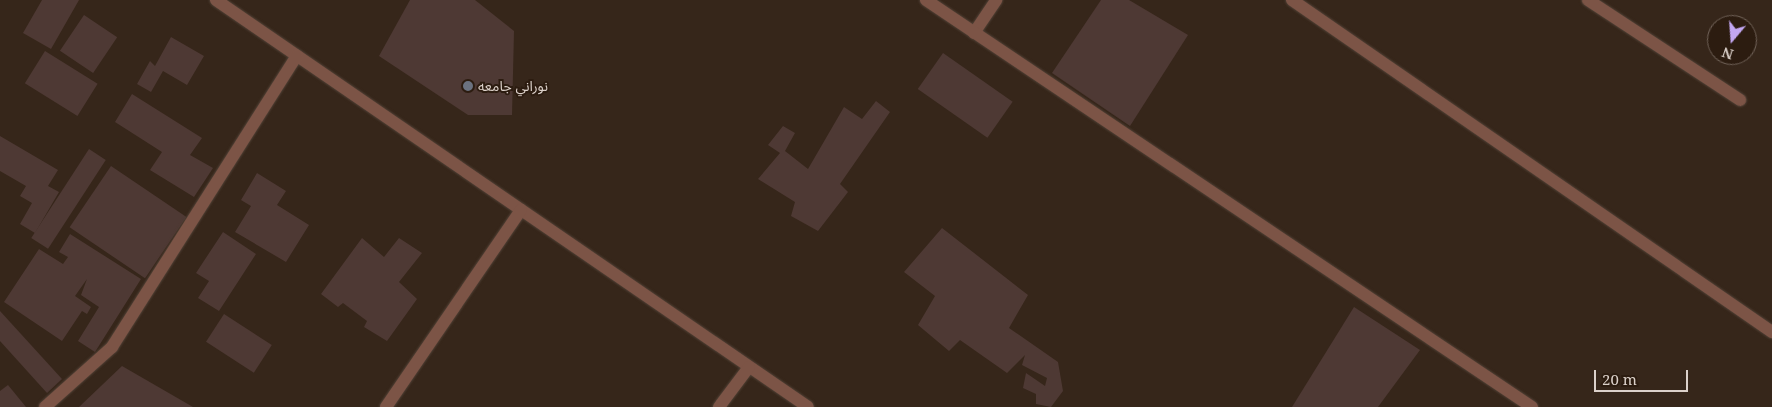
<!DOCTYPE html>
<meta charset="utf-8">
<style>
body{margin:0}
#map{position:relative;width:1772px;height:407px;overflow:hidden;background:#36261a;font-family:"Noto Serif","Noto Sans Arabic",serif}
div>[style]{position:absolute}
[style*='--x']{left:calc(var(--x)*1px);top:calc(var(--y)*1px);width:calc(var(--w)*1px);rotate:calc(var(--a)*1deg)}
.building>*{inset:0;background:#4e3934;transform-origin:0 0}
.roads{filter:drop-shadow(0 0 1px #514136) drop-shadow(0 0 1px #514136)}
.service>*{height:12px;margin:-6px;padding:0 6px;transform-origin:6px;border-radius:6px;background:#7c5446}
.minor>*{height:12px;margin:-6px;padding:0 6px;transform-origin:6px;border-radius:6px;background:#7c5446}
.dots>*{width:14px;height:14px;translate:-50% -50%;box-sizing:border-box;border:2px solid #2c1c10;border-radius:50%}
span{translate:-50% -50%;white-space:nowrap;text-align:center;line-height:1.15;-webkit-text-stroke:4px #2c1c10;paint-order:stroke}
.poi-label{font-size:14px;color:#dcd1ca}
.left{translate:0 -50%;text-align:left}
.north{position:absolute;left:1707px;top:15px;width:50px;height:50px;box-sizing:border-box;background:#2c1c10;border:1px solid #72645a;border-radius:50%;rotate:198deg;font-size:14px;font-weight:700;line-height:20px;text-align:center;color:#dcd1ca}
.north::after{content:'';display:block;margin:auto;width:18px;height:22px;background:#c3a7f2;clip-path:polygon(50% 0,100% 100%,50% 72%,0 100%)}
.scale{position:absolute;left:1594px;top:370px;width:94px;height:22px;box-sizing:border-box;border:2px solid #dcd1ca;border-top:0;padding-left:6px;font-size:15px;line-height:18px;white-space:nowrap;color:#dcd1ca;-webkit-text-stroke:4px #2c1c10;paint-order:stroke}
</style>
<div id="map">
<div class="building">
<div style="clip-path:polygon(42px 0,79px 0,51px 49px,23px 33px)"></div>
<div style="clip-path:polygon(410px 0,475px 0,514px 31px,512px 115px,468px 115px,379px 56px)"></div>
<div style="clip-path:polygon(1101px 0,1129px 0,1188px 35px,1130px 126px,1052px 73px)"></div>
<div style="left:84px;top:15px;width:40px;height:43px;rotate:34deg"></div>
<div style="clip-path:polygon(171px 37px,204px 56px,187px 85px,163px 71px,151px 92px,137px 84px,150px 61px,155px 66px)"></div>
<div style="left:45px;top:51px;width:62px;height:38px;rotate:32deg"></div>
<div style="left:943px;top:53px;width:85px;height:44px;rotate:35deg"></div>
<div style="clip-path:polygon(132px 94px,202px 138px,190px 155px,213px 168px,194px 197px,150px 170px,162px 152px,115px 122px)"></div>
<div style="clip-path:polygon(876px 101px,890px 112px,840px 184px,848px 192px,818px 231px,791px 216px,795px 202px,758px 179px,780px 153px,768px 145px,783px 126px,795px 133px,785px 151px,808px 169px,844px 107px,862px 119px)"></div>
<div style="clip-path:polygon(0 136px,58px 170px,48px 186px,59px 192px,35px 233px,20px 224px,32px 203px,20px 196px,26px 186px,0 171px)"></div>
<div style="left:89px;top:149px;width:20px;height:106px;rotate:33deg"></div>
<div style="left:111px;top:166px;width:91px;height:74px;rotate:34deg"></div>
<div style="clip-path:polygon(257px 173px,286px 191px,277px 205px,309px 225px,286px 262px,235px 232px,251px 206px,241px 200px)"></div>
<div style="clip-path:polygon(942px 228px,1028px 295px,1009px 328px,1058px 362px,1063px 391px,1051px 407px,1036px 404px,1036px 394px,1023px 388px,1026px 373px,1045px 386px,1047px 378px,1022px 365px,1025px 355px,1007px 373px,960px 340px,949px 351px,918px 325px,935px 296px,904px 272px)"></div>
<div style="clip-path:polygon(223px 232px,256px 254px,219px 311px,198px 298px,209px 281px,196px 273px)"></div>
<div style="clip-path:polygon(70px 234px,141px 279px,95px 352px,78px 341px,99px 307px,81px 295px,87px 279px,75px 296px,91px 307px,87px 314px,82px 311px,62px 341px,4px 302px,39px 249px,63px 264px,68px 257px,59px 252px)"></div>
<div style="clip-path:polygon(362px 238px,384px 257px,399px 238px,422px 253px,399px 282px,417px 299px,387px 341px,364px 327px,367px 321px,343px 303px,338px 307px,321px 294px)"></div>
<div style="clip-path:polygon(1354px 307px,1420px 350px,1378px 407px,1292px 407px)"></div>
<div style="clip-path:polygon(0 311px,62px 379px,47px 393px,0 341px)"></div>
<div style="left:224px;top:314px;width:57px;height:33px;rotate:33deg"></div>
<div style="clip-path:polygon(122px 366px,193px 407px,79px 407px)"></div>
<div style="clip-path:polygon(8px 385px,26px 407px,0 407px,0 391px)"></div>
</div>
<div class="roads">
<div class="service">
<div style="--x:1588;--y:0;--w:182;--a:33.3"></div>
<div style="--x:974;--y:33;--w:40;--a:-56"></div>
</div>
<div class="minor">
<div style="--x:216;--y:0;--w:718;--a:34.51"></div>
<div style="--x:926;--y:0;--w:730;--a:33.89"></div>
<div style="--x:1292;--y:0;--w:584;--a:34.67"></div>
<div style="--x:45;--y:407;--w:90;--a:-41.8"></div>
<div style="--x:112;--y:347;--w:345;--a:-57.6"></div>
<div style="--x:386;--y:407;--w:239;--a:-55.6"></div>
<div style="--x:719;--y:407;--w:50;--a:-53.1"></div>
</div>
</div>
<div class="dots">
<div style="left:468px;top:86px;background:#6b7280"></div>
</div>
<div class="poi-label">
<span class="left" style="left:478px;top:86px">نوراني جامعه</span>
</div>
<div class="north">N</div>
<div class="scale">20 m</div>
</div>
